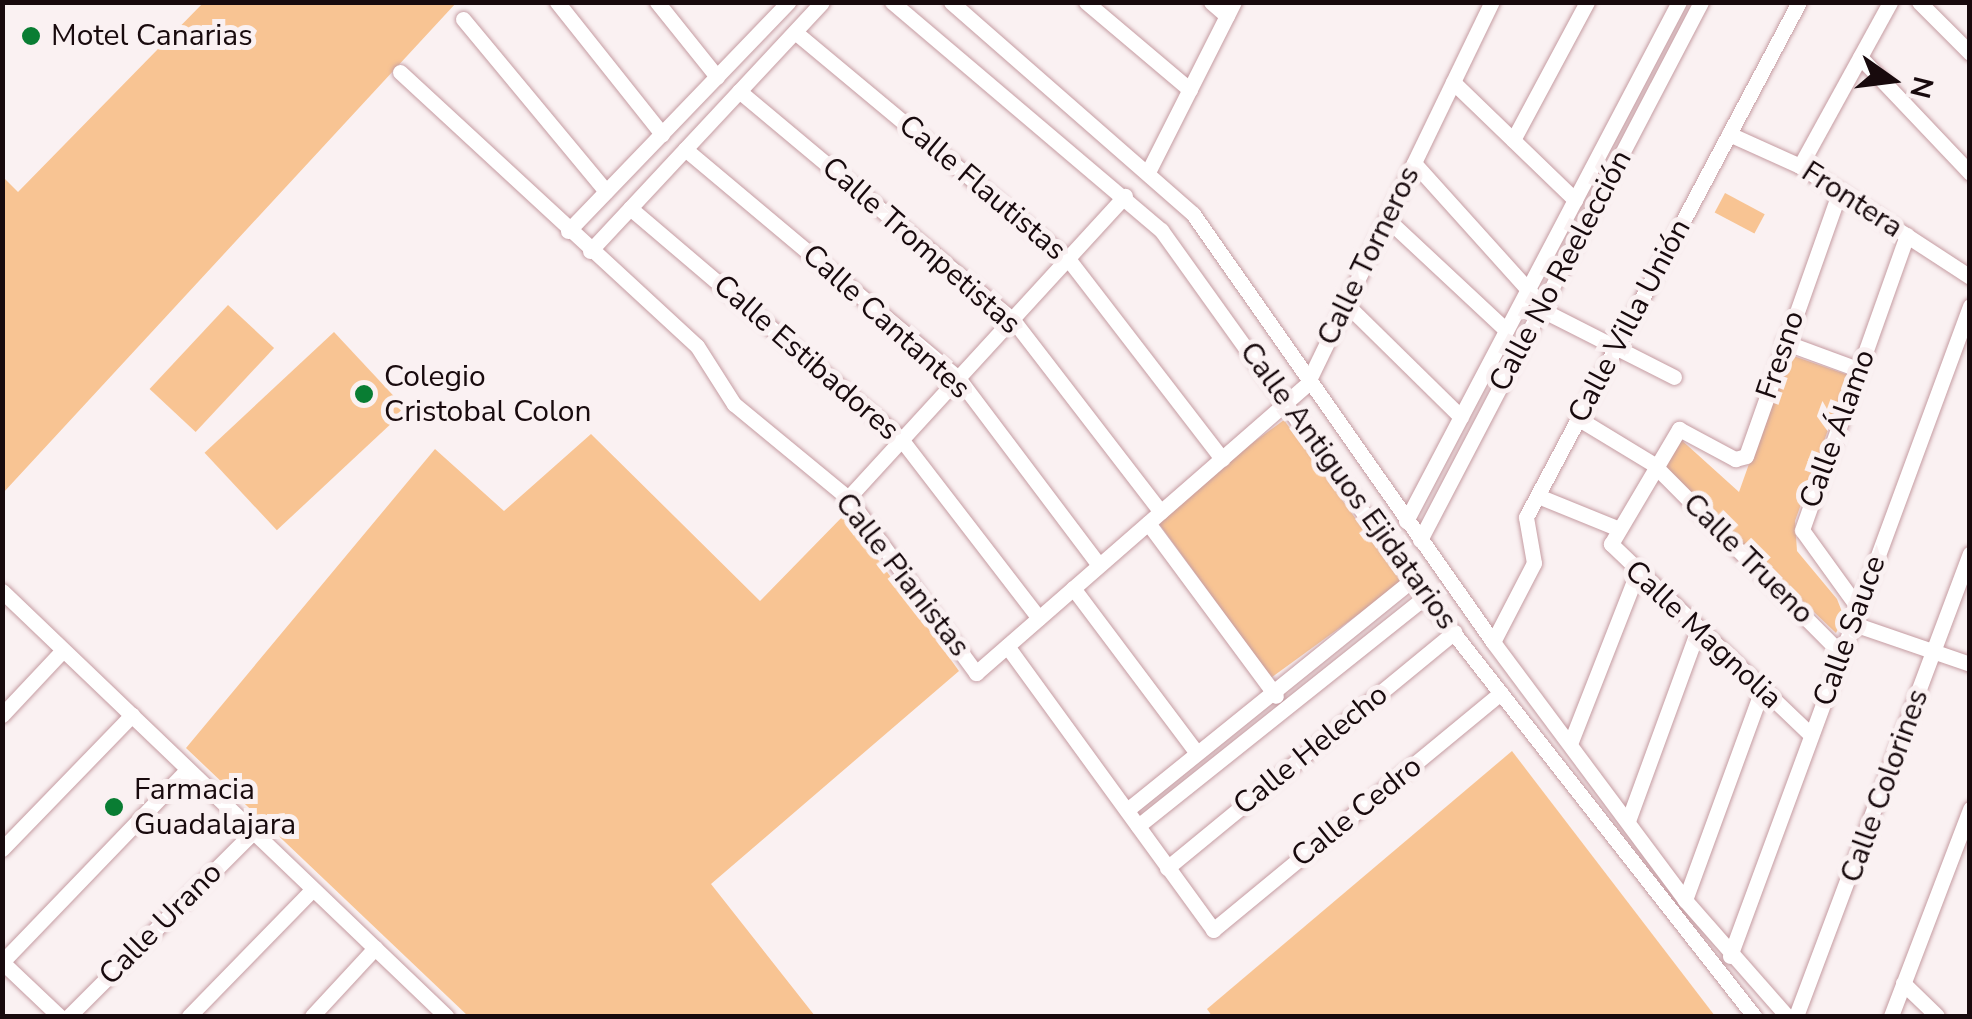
<!DOCTYPE html>
<meta charset="utf-8">
<style>
body{margin:0}
#map{position:relative;width:1972px;height:1019px;overflow:hidden;background:#faf1f2;font-family:"Nunito Sans",sans-serif}
div>[style]{position:absolute}
[style*='--x']{left:calc(var(--x)*1px);top:calc(var(--y)*1px);width:calc(var(--w)*1px);rotate:calc(var(--a)*1deg)}
.green>*{inset:0;background:#f8c493;transform-origin:0 0}
.roads{filter:drop-shadow(0 0 2px #c59ca2) drop-shadow(0 0 2px #c59ca2)}
.minor>*{height:15px;margin:-7.5px;padding:0 7.5px;transform-origin:7.5px;border-radius:7.5px;background:#fff}
.dots>*{width:28px;height:28px;translate:-50% -50%;box-sizing:border-box;border:5px solid #faf1f2;border-radius:50%}
span{translate:-50% -50%;white-space:nowrap;text-align:center;line-height:1.15;-webkit-text-stroke:10px #faf1f2;paint-order:stroke}
.poi-label{font-size:30px;color:#180a0d}
.left{translate:0 -50%;text-align:left}
.street-label{font-size:30px;color:#180a0d}
.frame{position:absolute;inset:0;border:5px solid #180a0d;pointer-events:none}
.north{position:absolute;left:1842px;top:30px;width:100px;height:100px;-webkit-text-stroke:8px #faf1f2;paint-order:stroke;rotate:104deg;font-size:28px;font-weight:700;line-height:40px;text-align:center;color:#180a0d}
.north::after{content:'';display:block;margin:auto;width:35px;height:45px;background:#180a0d;clip-path:polygon(50% 0,100% 100%,50% 72%,0 100%)}
</style>
<div id="map">
<div class="green">
<div style="clip-path:polygon(203px 3px,456px 3px,3px 493px,2px 176px,18px 192px)"></div>
<div style="left:1725px;top:193px;width:45px;height:22px;rotate:28deg"></div>
<div style="left:228px;top:305px;width:63px;height:115px;rotate:43deg"></div>
<div style="left:334px;top:332px;width:106px;height:177px;rotate:47deg"></div>
<div style="clip-path:polygon(1788px 354px,1848px 375px,1795px 521px,1797px 551px,1837px 599px,1844px 617px,1836px 633px,1661px 466px,1677px 436px,1739px 492px)"></div>
<div style="left:1284px;top:420px;width:201px;height:162px;rotate:54deg"></div>
<div style="clip-path:polygon(591px 434px,760px 601px,845px 514px,959px 671px,711px 884px,815px 1016px,468px 1016px,186px 748px,435px 449px,504px 511px)"></div>
<div style="clip-path:polygon(1512px 751px,1715px 1016px,1212px 1016px,1207px 1009px)"></div>
</div>
<div class="roads">
<div class="minor">
<div style="--x:557;--y:2;--w:169;--a:51.5"></div>
<div style="--x:657;--y:2;--w:96;--a:51.3"></div>
<div style="--x:892;--y:2;--w:353;--a:40.3"></div>
<div style="--x:1161;--y:230;--w:431;--a:54.4"></div>
<div style="--x:1412;--y:580;--w:554;--a:51.89"></div>
<div style="--x:951;--y:2;--w:322;--a:41.2"></div>
<div style="--x:1193;--y:214;--w:523;--a:54.97"></div>
<div style="--x:1493;--y:642;--w:322;--a:53.3"></div>
<div style="--x:1685;--y:900;--w:154;--a:48.7"></div>
<div style="--x:1086;--y:2;--w:136;--a:40.2"></div>
<div style="--x:1211;--y:2;--w:21;--a:41"></div>
<div style="--x:1919;--y:2;--w:72;--a:45"></div>
<div style="--x:463;--y:19;--w:224;--a:50.3"></div>
<div style="--x:795;--y:32;--w:356;--a:39.8"></div>
<div style="--x:1069;--y:260;--w:251;--a:52.4"></div>
<div style="--x:1860;--y:57;--w:160;--a:46.5"></div>
<div style="--x:400;--y:72;--w:404;--a:42.7"></div>
<div style="--x:697;--y:346;--w:69;--a:57.5"></div>
<div style="--x:734;--y:404;--w:148;--a:39.5"></div>
<div style="--x:848;--y:498;--w:217;--a:53.8"></div>
<div style="--x:976;--y:673;--w:439;--a:-41.1"></div>
<div style="--x:1307;--y:384;--w:424;--a:-64.2"></div>
<div style="--x:1453;--y:82;--w:170;--a:44"></div>
<div style="--x:739;--y:91;--w:357;--a:39.9"></div>
<div style="--x:1013;--y:320;--w:242;--a:52.4"></div>
<div style="--x:1729;--y:134;--w:78;--a:24.3"></div>
<div style="--x:1800;--y:166;--w:203;--a:33.1"></div>
<div style="--x:1513;--y:140;--w:157;--a:-61.8"></div>
<div style="--x:685;--y:149;--w:356;--a:40"></div>
<div style="--x:958;--y:378;--w:234;--a:53"></div>
<div style="--x:1414;--y:163;--w:203;--a:48"></div>
<div style="--x:1550;--y:314;--w:139;--a:26.9"></div>
<div style="--x:1800;--y:166;--w:187;--a:-61.2"></div>
<div style="--x:1149;--y:170;--w:188;--a:-63.2"></div>
<div style="--x:630;--y:208;--w:356;--a:40.4"></div>
<div style="--x:901;--y:439;--w:226;--a:52.4"></div>
<div style="--x:1387;--y:219;--w:163;--a:43"></div>
<div style="--x:568;--y:231;--w:318;--a:-46.1"></div>
<div style="--x:590;--y:251;--w:340;--a:-47"></div>
<div style="--x:1346;--y:304;--w:161;--a:44.5"></div>
<div style="--x:1784;--y:342;--w:81;--a:20.2"></div>
<div style="--x:1579;--y:419;--w:87;--a:31.3"></div>
<div style="--x:1653;--y:464;--w:268;--a:45.2"></div>
<div style="--x:1538;--y:496;--w:85;--a:22.1"></div>
<div style="--x:848;--y:498;--w:410;--a:-47.5"></div>
<div style="--x:1406;--y:521;--w:586;--a:-62.26"></div>
<div style="--x:1148;--y:523;--w:215;--a:53.5"></div>
<div style="--x:1420;--y:540;--w:607;--a:-62.42"></div>
<div style="--x:1073;--y:588;--w:206;--a:53.1"></div>
<div style="--x:2;--y:591;--w:615;--a:43.75"></div>
<div style="--x:1859;--y:609;--w:97;--a:-125.8"></div>
<div style="--x:1802;--y:530;--w:313;--a:-70.4"></div>
<div style="--x:1854;--y:624;--w:123;--a:19"></div>
<div style="--x:1493;--y:642;--w:89;--a:-62.6"></div>
<div style="--x:1534;--y:563;--w:47;--a:-99.9"></div>
<div style="--x:1526;--y:517;--w:583;--a:-62.07"></div>
<div style="--x:1007;--y:646;--w:351;--a:54"></div>
<div style="--x:1213;--y:930;--w:373;--a:-39.5"></div>
<div style="--x:2;--y:715;--w:89;--a:-46.8"></div>
<div style="--x:1811;--y:735;--w:277;--a:-136.3"></div>
<div style="--x:1611;--y:544;--w:134;--a:-59.4"></div>
<div style="--x:1679;--y:429;--w:64;--a:28.2"></div>
<div style="--x:1735;--y:459;--w:11;--a:-15"></div>
<div style="--x:1746;--y:456;--w:281;--a:-70.5"></div>
<div style="--x:1570;--y:744;--w:180;--a:-68.6"></div>
<div style="--x:1127;--y:810;--w:366;--a:-38.9"></div>
<div style="--x:1628;--y:821;--w:201;--a:-69.9"></div>
<div style="--x:1138;--y:826;--w:369;--a:-38.6"></div>
<div style="--x:2;--y:849;--w:187;--a:-45.9"></div>
<div style="--x:1167;--y:868;--w:372;--a:-39.4"></div>
<div style="--x:1685;--y:900;--w:221;--a:-69.9"></div>
<div style="--x:1730;--y:956;--w:693;--a:-69.73"></div>
<div style="--x:1903;--y:983;--w:47;--a:44.1"></div>
<div style="--x:59;--y:1016;--w:79;--a:-136.5"></div>
<div style="--x:2;--y:962;--w:267;--a:-46.1"></div>
<div style="--x:69;--y:1016;--w:260;--a:-45"></div>
<div style="--x:189;--y:1016;--w:177;--a:-45.7"></div>
<div style="--x:312;--y:1016;--w:93;--a:-47.2"></div>
<div style="--x:1796;--y:1016;--w:494;--a:-69.4"></div>
<div style="--x:1891;--y:1016;--w:222;--a:-69.1"></div>
</div>
</div>
<div class="dots">
<div style="left:31px;top:36px;background:#097d33"></div>
<div style="left:364px;top:394px;background:#097d33"></div>
<div style="left:114px;top:807px;background:#097d33"></div>
</div>
<div class="poi-label">
<span class="left" style="left:51px;top:36px">Motel Canarias</span>
<span class="left" style="left:384px;top:394px">Colegio<br>Cristobal Colon</span>
<span class="left" style="left:134px;top:807px">Farmacia<br>Guadalajara</span>
</div>
<div class="street-label">
<span style="left:982px;top:188px;rotate:40deg">Calle Flautistas</span>
<span style="left:1852px;top:200px;rotate:33deg">Frontera</span>
<span style="left:921px;top:246px;rotate:41deg">Calle Trompetistas</span>
<span style="left:1369px;top:256px;rotate:-64deg">Calle Torneros</span>
<span style="left:1561px;top:271px;rotate:-62deg">Calle No Reelección</span>
<span style="left:1630px;top:321px;rotate:-62deg">Calle Villa Unión</span>
<span style="left:886px;top:322px;rotate:42deg">Calle Cantantes</span>
<span style="left:1781px;top:355px;rotate:-71deg">Fresno</span>
<span style="left:806px;top:358px;rotate:41deg">Calle Estibadores</span>
<span style="left:1838px;top:429px;rotate:-70deg">Calle Álamo</span>
<span style="left:1348px;top:486px;rotate:54deg">Calle Antiguos Ejidatarios</span>
<span style="left:1748px;top:559px;rotate:45deg">Calle Trueno</span>
<span style="left:902px;top:575px;rotate:52deg">Calle Pianistas</span>
<span style="left:1850px;top:631px;rotate:-70deg">Calle Sauce</span>
<span style="left:1703px;top:635px;rotate:43deg">Calle Magnolia</span>
<span style="left:1311px;top:750px;rotate:-39deg">Calle Helecho</span>
<span style="left:1885px;top:786px;rotate:-70deg">Calle Colorines</span>
<span style="left:1357px;top:812px;rotate:-39deg">Calle Cedro</span>
<span style="left:161px;top:924px;rotate:-45deg">Calle Urano</span>
</div>
<div class="frame"></div>
<div class="north">N</div>
</div>
